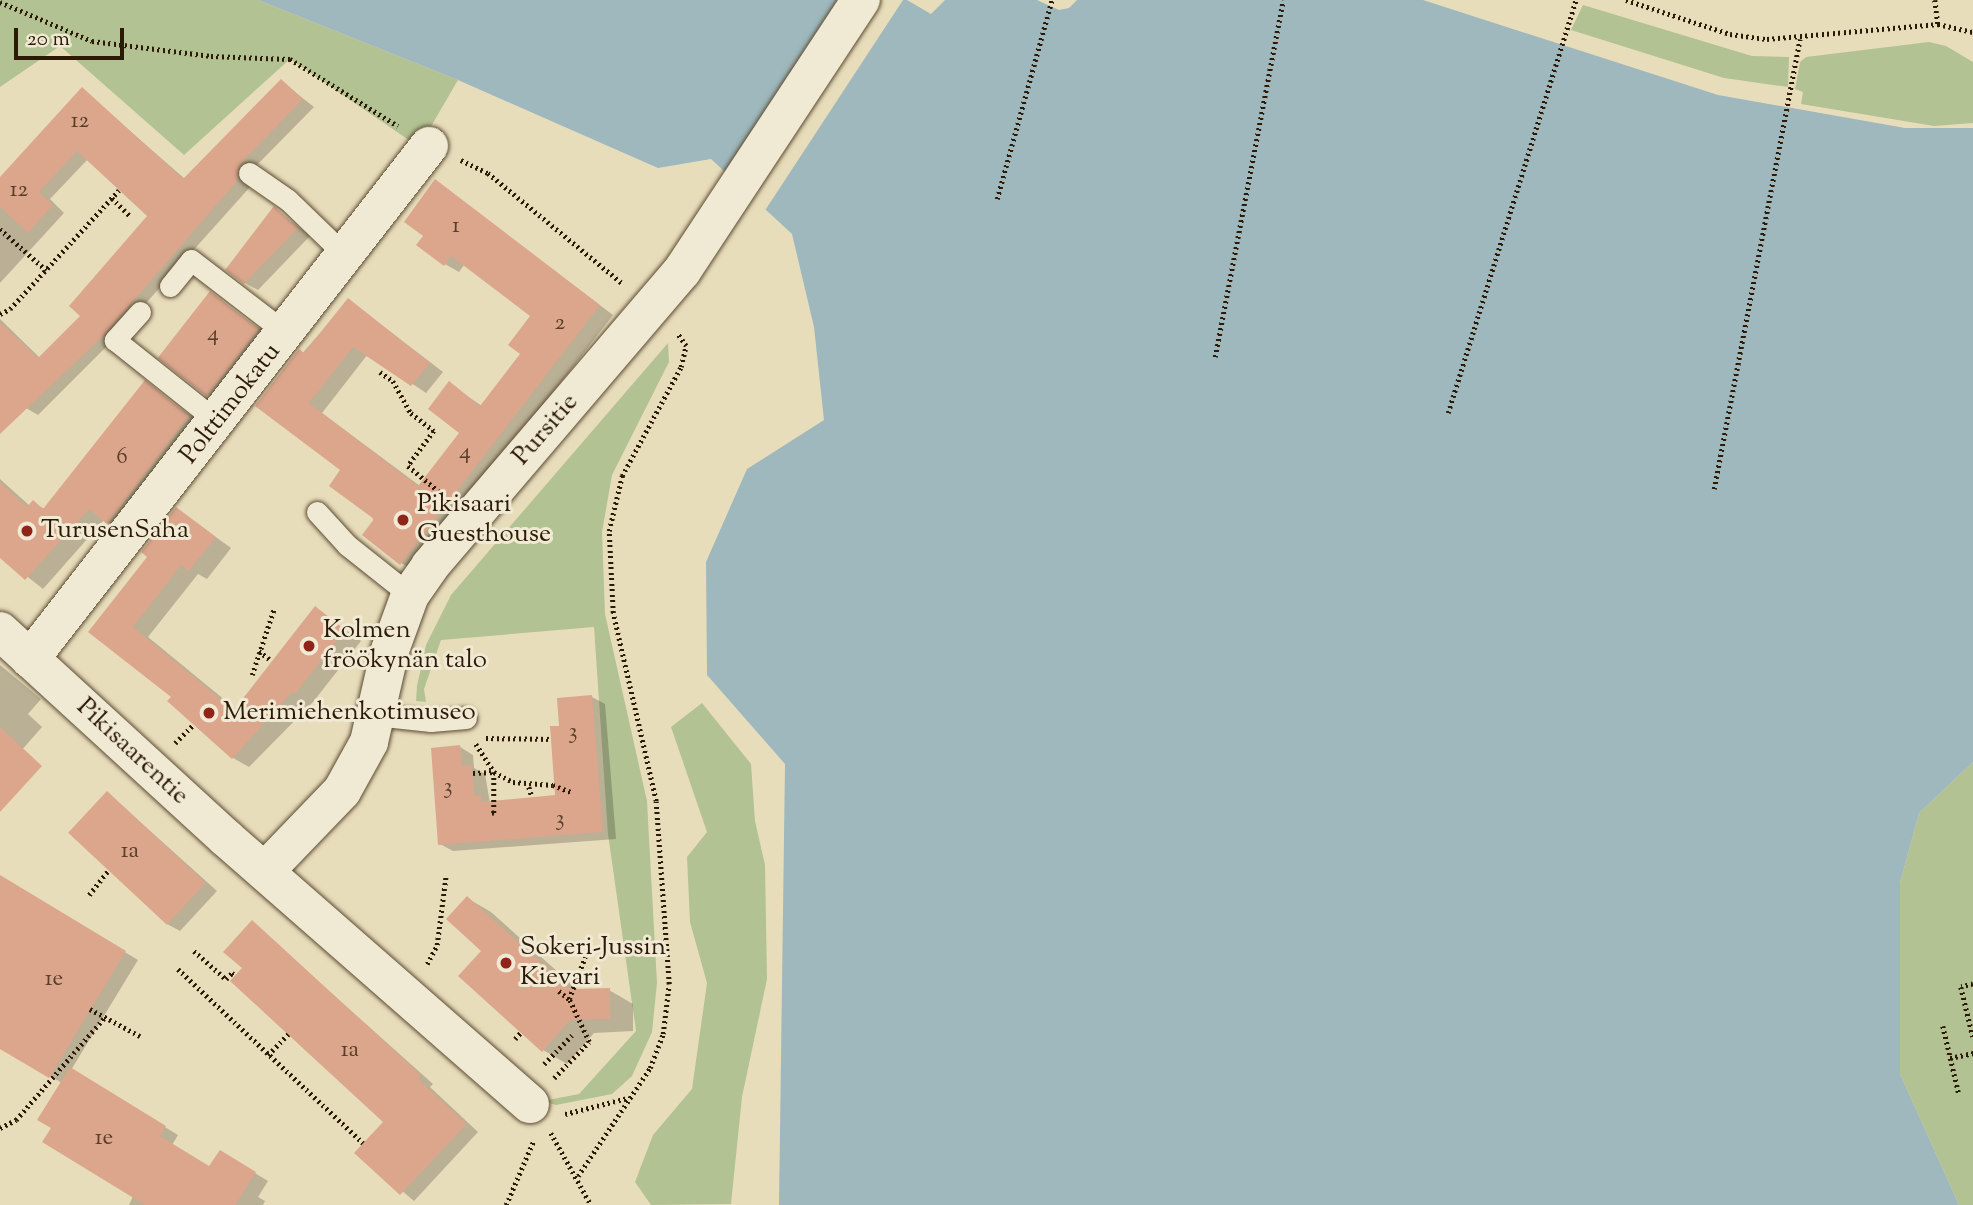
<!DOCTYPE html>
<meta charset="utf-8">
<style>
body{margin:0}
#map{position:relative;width:1973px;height:1205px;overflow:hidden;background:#e8ddbb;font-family:"Sorts Mill Goudy",serif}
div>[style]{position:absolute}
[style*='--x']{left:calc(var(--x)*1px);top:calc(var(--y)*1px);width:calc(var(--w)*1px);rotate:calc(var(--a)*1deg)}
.green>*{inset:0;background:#b3c292}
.water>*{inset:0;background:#9eb8bd}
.pier>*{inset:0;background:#e8ddbb}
.shadow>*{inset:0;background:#0003}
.building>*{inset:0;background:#dba68c;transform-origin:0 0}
.path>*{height:4.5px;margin-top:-2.25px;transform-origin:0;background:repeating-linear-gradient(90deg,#2c1a06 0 2px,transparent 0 5.5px)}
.roads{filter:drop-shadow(0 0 2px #5b4b33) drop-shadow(0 0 2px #5b4b33)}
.service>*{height:21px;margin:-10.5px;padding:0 10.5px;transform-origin:10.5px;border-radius:10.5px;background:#f0e9d3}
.minor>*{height:38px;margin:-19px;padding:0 19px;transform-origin:19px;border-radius:19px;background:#f0e9d3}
.dots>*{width:19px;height:19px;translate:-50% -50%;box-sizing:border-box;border:4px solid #f0e9d3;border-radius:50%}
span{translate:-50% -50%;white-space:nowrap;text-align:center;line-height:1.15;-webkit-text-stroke:6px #f0e9d3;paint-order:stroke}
.number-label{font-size:23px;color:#583d28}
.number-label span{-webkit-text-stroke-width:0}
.street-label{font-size:26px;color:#2c1a06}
.poi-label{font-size:26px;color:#2c1a06}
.left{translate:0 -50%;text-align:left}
.scale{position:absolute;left:14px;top:28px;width:110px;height:32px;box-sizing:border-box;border:4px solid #2c1a06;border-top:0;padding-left:9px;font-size:21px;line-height:24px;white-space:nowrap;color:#2c1a06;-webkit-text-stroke:5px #f0e9d3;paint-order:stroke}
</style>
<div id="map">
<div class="green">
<div style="clip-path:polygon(0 0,258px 0,458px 80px,419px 147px,290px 59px,184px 155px,60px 46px,0 87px)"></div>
<div style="clip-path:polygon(1583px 5px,1752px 56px,1789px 57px,1788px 87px,1724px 78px,1571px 30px)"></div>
<div style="clip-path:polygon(1929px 42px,1946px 46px,1973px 62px,1973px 123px,1934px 126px,1801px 104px,1803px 92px,1795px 89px,1800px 62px,1806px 57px)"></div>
<div style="clip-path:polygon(668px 343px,669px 362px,612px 475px,602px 532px,605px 614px,647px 801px,657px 983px,652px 1032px,632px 1076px,612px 1094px,556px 1105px,543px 1101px,579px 1094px,636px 1031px,608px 834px,594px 627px,441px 640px,424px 689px,426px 702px,416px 701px,417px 686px,426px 645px,451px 595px)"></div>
<div style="clip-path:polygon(702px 703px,751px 764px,755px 821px,765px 865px,767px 979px,742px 1097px,731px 1204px,651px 1205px,635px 1182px,653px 1135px,692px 1089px,707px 983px,690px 922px,687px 857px,707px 832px,671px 727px)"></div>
<div style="clip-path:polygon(1973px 762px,1973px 1205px,1959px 1205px,1900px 1074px,1900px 883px,1919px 813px)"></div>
</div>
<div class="water">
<div style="clip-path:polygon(258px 0,907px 0,931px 14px,945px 0,1037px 0,1059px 10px,1069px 8px,1077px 0,1423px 0,1718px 95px,1905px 128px,1973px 128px,1973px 762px,1919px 813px,1900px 883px,1900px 1074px,1959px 1205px,779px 1205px,785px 764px,707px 675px,706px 562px,747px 469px,824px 420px,814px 327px,792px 234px,711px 159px,658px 168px,458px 80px)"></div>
</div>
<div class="pier">
<div style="clip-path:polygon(840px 0,903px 0,764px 212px,724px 176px)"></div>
</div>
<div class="shadow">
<div style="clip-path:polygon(281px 81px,314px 107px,250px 172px,250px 187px,113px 340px,38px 415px,26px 408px,0 384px,0 319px,40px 358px,82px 316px,149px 216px,88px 159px,50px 199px,64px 213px,0 283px,0 180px,83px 90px,185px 179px)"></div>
<div style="clip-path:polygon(435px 182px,613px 315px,415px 571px,401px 563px,342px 470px,257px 405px,349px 300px,443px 372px,426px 393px,368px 354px,322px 413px,420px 486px,462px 433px,449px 384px,482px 406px,522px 353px,532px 315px,464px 265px,459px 272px,445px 264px,426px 236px)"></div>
<div style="clip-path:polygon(274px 208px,310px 236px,258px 290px,245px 283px)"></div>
<div style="clip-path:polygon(210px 293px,271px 337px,219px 401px,206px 393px)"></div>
<div style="clip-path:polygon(145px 383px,205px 426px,124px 532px,104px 520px,43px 589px,0 555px,0 479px,30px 506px,33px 503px,45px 509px)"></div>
<div style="clip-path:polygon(177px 509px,231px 548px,207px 579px,198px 574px,148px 637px,237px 710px,316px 609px,361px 641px,313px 702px,249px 767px,233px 758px,173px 697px,90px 632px,150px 556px)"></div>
<div style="clip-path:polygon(0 665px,41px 699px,28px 714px,42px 727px,21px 751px,0 751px)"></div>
<div style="clip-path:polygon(592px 697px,605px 704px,616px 839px,453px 851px,440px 844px,460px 747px,473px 755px,474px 768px,485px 774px,490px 803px,557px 797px,561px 727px)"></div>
<div style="clip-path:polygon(108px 793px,217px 891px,180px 931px,167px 924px)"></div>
<div style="clip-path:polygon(0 877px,138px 960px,71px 1070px,178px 1135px,172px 1145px,210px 1168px,220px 1152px,268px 1181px,258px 1197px,265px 1201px,263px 1205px,129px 1205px,133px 1196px,53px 1128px,62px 1083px,0 1047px)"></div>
<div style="clip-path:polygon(467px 898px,491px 912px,579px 991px,609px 990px,633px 1004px,633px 1031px,594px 1033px,567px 1064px,543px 1050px)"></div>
<div style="clip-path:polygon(252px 922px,433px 1084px,430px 1087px,478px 1132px,414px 1201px,357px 1153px,386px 1121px,244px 968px)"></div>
</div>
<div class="building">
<div style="clip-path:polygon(281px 79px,303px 99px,239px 165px,238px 180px,103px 336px,0 434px,0 322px,38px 358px,80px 316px,69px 306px,147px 216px,77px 151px,39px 192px,53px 205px,28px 233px,0 207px,0 177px,82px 87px,183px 179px)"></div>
<div style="clip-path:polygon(435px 179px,600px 305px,400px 565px,362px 535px,374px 519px,329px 486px,340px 470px,255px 406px,299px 349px,304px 353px,348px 298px,430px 363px,411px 386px,353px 347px,309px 403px,418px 486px,459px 433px,428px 409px,449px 381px,480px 406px,520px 354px,508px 345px,530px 316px,451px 256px,444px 266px,416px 245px,423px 236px,404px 222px)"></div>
<div style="clip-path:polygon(274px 206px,298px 228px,244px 284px,225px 270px)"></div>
<div style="left:210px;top:291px;width:62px;height:85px;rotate:38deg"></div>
<div style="clip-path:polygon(145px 380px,189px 416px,107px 524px,89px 509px,25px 580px,0 558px,0 482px,27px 507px,33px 500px,43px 509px)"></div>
<div style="clip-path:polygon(176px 507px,216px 537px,189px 571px,181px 565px,133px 627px,234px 710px,315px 606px,345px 630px,295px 694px,292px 692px,232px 759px,167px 701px,171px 697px,88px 632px,147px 557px,141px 552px)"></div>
<div style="clip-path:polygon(592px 695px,603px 832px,438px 845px,431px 748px,460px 745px,462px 766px,472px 765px,474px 796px,481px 795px,481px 802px,555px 795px,550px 726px,559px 726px,557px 698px)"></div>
<div style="clip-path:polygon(0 727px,42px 766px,0 812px)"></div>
<div style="left:107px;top:791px;width:135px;height:57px;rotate:43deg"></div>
<div style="clip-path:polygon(0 875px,126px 951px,49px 1078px,0 1049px)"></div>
<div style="clip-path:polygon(467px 896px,571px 989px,610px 988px,610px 1019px,570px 1020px,542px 1052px,458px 976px,481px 951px,446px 919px)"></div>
<div style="clip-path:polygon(252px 920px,421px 1075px,418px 1079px,467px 1124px,400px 1195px,354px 1153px,383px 1122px,230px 981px,242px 968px,223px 952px)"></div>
<div style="clip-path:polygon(70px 1067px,166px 1126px,160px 1136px,209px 1166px,220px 1150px,256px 1172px,235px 1205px,145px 1205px,42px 1142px,51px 1128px,37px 1120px)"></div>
</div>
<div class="path">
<div style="--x:1626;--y:0;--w:109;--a:18.1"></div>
<div style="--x:1730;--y:34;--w:37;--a:8"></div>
<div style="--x:1767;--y:39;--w:172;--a:-5"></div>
<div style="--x:1938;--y:24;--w:36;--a:13"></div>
<div style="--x:1935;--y:0;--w:24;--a:83"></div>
<div style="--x:0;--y:2;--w:100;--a:23"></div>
<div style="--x:92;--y:41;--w:120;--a:7.2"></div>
<div style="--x:211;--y:56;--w:79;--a:2.2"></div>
<div style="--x:290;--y:59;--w:127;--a:31.8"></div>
<div style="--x:461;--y:160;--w:30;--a:26"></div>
<div style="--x:488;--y:173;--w:175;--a:39.4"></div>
<div style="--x:112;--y:198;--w:25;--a:45"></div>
<div style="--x:997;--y:199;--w:206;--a:-74.6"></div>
<div style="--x:0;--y:229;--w:62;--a:41.7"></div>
<div style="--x:0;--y:314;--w:11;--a:-27"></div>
<div style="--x:10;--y:309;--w:161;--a:-47.5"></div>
<div style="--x:1215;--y:357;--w:363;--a:-79.2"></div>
<div style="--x:380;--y:372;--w:16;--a:35"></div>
<div style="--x:393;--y:381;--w:37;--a:61"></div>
<div style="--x:411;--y:413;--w:29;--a:38"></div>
<div style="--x:434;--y:431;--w:44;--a:126.6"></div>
<div style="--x:408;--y:466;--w:44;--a:39.5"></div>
<div style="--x:1448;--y:413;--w:432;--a:-72.8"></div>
<div style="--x:1714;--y:489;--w:458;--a:-79.2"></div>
<div style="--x:259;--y:651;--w:16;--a:38"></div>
<div style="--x:252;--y:675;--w:70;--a:-71.6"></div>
<div style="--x:486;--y:738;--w:65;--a:0.9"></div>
<div style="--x:175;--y:743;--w:25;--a:-45"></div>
<div style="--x:476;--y:744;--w:33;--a:57"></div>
<div style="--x:494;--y:772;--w:21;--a:28"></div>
<div style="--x:513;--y:782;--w:40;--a:4.3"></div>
<div style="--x:553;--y:785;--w:19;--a:21"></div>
<div style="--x:473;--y:773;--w:21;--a:-3"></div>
<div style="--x:494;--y:772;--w:41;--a:90"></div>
<div style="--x:494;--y:813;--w:6;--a:180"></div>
<div style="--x:529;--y:787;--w:10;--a:73"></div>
<div style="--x:89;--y:895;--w:31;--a:-52"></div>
<div style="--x:194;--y:951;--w:43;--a:41.2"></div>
<div style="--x:226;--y:979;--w:8;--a:-45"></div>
<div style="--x:232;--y:973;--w:4;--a:34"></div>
<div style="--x:427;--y:964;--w:21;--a:-62"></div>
<div style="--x:437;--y:945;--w:71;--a:-82.7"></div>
<div style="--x:178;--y:969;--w:254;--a:43.2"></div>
<div style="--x:1973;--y:984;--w:12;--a:166"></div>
<div style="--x:1961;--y:987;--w:51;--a:76.5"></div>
<div style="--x:559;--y:991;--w:13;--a:39"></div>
<div style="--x:90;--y:1009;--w:57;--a:28.4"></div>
<div style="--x:1943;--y:1026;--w:70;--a:76.8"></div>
<div style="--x:515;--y:1039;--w:9;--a:-49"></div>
<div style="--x:268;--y:1055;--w:29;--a:-46"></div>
<div style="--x:1950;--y:1058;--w:24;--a:-12"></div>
<div style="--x:544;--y:1064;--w:40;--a:-46"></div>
<div style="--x:554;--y:1078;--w:50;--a:-45.8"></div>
<div style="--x:589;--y:1042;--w:47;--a:-114.9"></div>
<div style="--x:569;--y:999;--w:45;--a:-69.1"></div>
<div style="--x:565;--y:1114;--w:65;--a:-14.3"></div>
<div style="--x:0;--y:1128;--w:18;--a:-27"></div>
<div style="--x:16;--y:1120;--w:135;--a:-49.2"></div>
<div style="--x:551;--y:1133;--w:82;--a:60.9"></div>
<div style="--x:578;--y:1176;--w:130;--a:-56.3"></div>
<div style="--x:650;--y:1068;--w:36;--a:-69"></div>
<div style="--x:663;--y:1034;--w:50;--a:-83.2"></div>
<div style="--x:669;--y:984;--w:183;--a:-94.1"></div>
<div style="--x:656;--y:801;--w:193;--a:-102.9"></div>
<div style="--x:613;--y:613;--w:82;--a:-92.8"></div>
<div style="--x:609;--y:531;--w:57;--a:-76.7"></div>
<div style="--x:622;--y:476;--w:124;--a:-61.6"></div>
<div style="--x:681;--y:367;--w:22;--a:-77"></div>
<div style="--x:686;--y:346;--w:16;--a:-125"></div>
<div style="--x:506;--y:1205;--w:69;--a:-66.8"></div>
</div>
<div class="roads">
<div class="service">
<div style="--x:249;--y:173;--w:47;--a:34.7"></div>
<div style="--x:288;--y:200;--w:82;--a:44"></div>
<div style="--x:170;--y:286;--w:33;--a:-51"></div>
<div style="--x:191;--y:260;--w:120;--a:37.5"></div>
<div style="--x:140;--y:312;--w:38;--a:132"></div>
<div style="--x:115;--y:340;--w:130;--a:38.5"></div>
<div style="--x:317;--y:512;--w:45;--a:47.7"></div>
<div style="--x:347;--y:545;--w:80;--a:38.4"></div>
<div style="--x:375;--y:715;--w:56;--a:6.1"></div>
<div style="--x:431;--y:721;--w:35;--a:-5"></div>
</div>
<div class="minor">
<div style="--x:0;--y:631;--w:306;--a:42.5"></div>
<div style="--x:226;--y:838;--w:404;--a:41.2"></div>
<div style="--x:30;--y:659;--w:650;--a:-52.13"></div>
<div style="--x:265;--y:871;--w:111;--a:-46.1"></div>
<div style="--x:342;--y:791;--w:56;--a:-61.1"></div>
<div style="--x:369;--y:742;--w:94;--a:-77.1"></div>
<div style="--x:390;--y:650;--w:59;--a:-70"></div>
<div style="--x:410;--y:595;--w:35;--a:-55"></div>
<div style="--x:430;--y:566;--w:388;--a:-49.5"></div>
<div style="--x:682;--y:271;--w:325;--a:-56.6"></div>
</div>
</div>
<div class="dots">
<div style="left:403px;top:520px;background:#8f2418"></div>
<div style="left:27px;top:531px;background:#8f2418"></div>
<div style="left:309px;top:646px;background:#8f2418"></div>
<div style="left:209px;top:713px;background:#8f2418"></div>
<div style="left:506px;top:963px;background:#8f2418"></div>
</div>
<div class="number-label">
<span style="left:80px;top:122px">12</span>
<span style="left:19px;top:191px">12</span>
<span style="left:456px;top:227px">1</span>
<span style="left:560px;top:324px">2</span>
<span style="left:213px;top:335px">4</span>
<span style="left:465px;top:453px">4</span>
<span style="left:122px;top:458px">6</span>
<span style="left:573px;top:733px">3</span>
<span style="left:448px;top:788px">3</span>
<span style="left:560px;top:820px">3</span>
<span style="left:130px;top:852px">1a</span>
<span style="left:54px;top:980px">1e</span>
<span style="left:350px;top:1051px">1a</span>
<span style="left:104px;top:1139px">1e</span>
</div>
<div class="street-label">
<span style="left:231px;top:404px;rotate:-52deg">Polttimokatu</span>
<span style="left:546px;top:430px;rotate:-49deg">Pursitie</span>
<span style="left:132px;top:752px;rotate:43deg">Pikisaarentie</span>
</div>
<div class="poi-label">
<span class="left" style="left:417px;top:520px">Pikisaari<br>Guesthouse</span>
<span class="left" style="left:41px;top:531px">TurusenSaha</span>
<span class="left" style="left:323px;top:646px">Kolmen<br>fröökynän talo</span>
<span class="left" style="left:223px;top:713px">Merimiehenkotimuseo</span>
<span class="left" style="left:520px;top:963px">Sokeri-Jussin<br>Kievari</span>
</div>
<div class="scale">20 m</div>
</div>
